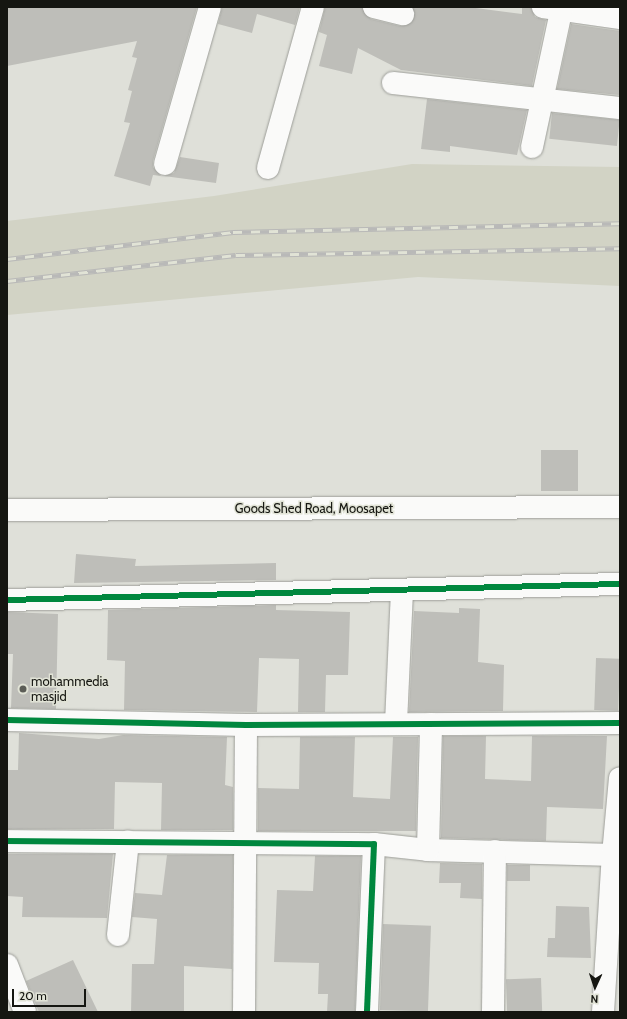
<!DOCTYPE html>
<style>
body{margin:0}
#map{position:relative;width:627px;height:1019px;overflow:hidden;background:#dfe0d9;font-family:Cabin,sans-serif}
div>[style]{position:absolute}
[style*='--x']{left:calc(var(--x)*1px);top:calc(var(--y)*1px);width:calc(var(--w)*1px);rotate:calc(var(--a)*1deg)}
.built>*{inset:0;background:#d2d3c5}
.building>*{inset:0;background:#bebeb9;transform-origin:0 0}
.roads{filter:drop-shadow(0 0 1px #9c9d98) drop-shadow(0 0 1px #9c9d98)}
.minor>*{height:22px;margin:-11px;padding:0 11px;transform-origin:11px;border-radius:11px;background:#fafaf9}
.rail>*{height:4.5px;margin-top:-2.25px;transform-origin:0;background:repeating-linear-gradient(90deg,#e1e3d6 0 9px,#b9b9b8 0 18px);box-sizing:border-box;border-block:1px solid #b9b9b8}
.cycleway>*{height:6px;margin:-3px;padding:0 3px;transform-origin:3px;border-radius:3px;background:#00873e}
.dots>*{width:11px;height:11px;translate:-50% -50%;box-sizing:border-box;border:2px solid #e1e3d6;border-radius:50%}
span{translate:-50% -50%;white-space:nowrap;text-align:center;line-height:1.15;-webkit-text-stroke:3px #e1e3d6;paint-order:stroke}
.street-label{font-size:13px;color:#151611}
.poi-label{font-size:13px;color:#151611}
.left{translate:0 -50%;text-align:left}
.frame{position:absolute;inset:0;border:8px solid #151611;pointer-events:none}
.north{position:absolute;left:575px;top:967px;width:40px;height:40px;-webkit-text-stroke:3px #e1e3d6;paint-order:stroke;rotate:183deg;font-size:11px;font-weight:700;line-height:16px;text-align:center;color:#151611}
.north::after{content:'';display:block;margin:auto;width:14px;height:18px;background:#151611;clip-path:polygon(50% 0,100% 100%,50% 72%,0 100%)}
.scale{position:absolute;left:12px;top:989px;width:74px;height:18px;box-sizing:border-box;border:2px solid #151611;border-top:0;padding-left:5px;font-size:12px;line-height:14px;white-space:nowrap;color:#151611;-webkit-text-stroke:3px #e1e3d6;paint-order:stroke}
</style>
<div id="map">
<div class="built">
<div style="clip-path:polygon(412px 164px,620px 167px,620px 286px,418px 277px,7px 315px,7px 221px,214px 196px)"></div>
</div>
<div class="building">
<div style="clip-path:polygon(7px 7px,197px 7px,153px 161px,153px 167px,161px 176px,153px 175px,150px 186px,114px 176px,130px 123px,124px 122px,132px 91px,128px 90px,137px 58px,132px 57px,137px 41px,7px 66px)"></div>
<div style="clip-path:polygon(222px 7px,300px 7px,295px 25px,257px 14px,252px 33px,218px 24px)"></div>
<div style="clip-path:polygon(325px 7px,362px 7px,371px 19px,400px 26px,412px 22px,413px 7px,468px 7px,522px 14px,522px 7px,531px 7px,535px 17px,546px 20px,532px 86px,401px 70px,358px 48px,352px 74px,319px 66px,327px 35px,319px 32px)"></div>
<div style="clip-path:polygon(571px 24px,620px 31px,620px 95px,557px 89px)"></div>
<div style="clip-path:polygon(427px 99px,527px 110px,517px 155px,450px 146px,450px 152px,421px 149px)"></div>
<div style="left:552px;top:113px;width:68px;height:26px;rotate:6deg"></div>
<div style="clip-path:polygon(180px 157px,219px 163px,216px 183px,164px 176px,174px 173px)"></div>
<div style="left:541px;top:450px;width:37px;height:41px"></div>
<div style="clip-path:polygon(76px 554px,136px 559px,135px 566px,276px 563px,276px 580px,74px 583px)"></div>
<div style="clip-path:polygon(276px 605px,276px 610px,350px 612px,348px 675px,326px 675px,325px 712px,298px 712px,299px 659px,259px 658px,257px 712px,124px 710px,125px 661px,107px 660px,108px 610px)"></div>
<div style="clip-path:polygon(459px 608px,480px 609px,478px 662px,504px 665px,503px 711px,409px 712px,414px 611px,459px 613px)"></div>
<div style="clip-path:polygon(7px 612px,58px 614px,56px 709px,11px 708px,13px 654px,7px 654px)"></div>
<div style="left:596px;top:658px;width:24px;height:52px;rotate:2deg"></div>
<div style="clip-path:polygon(19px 733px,99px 739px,123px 735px,227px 737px,225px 785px,233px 787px,233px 830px,161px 830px,162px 783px,115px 782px,114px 829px,7px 829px,7px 770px,18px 770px)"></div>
<div style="clip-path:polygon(443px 736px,486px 736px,485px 779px,531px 781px,532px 736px,607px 736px,603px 809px,547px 807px,546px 841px,441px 838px)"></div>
<div style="clip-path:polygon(300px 737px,355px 737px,353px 797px,390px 799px,393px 737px,418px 737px,416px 831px,258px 831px,258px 788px,299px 789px)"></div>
<div style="clip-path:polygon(7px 854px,113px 854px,107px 918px,22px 917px,23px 897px,7px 896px)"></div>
<div style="clip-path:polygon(167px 855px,233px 855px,232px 969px,184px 966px,184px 1012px,131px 1012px,132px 964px,154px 964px,157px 919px,132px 917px,135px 893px,162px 895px)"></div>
<div style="clip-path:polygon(315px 856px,361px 856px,355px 1012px,327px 1012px,328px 994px,318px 994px,319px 963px,274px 962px,277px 890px,313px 891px)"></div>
<div style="clip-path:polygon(440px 863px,482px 864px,482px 899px,460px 898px,461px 883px,439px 883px)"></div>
<div style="left:507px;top:865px;width:23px;height:16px"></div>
<div style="clip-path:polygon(556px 906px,589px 907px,591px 958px,547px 957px,548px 938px,555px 938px)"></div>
<div style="left:383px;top:924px;width:48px;height:86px;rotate:2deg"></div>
<div style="clip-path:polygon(73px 960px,98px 1012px,39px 1012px,26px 981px)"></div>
<div style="left:541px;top:978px;width:34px;height:35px;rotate:88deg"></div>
</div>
<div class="roads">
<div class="minor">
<div style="--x:374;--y:7;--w:30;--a:14"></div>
<div style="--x:543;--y:7;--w:78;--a:8.1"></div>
<div style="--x:393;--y:83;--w:228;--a:6.3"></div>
<div style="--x:532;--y:147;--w:143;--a:-77.9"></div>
<div style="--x:165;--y:164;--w:163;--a:-74"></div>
<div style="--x:268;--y:168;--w:167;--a:-74.4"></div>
<div style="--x:7;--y:510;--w:613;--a:-0.28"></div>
<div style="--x:7;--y:600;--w:613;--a:-1.5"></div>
<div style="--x:7;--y:720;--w:239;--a:1.2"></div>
<div style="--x:246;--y:725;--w:374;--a:-0.3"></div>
<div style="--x:396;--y:723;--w:132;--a:-87.4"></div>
<div style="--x:7;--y:841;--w:367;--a:0.5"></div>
<div style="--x:374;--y:844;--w:168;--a:92.4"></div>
<div style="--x:374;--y:844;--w:54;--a:6.3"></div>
<div style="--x:428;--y:850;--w:185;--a:1.5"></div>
<div style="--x:613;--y:855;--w:77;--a:-84.8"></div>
<div style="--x:428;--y:850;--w:126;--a:-88.6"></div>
<div style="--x:118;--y:935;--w:94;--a:-83.9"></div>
<div style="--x:7;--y:965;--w:50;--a:69"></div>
<div style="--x:244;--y:1012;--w:287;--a:-89.6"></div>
<div style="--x:493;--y:1012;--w:161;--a:-89.3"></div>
<div style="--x:603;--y:1012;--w:157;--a:-86.4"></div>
</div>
</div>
<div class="rail">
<div style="--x:7;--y:259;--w:228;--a:-6.8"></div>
<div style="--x:233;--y:232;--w:387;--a:-1.3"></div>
<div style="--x:7;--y:281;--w:230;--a:-6.5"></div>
<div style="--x:236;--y:255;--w:384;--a:-1"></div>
</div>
<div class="cycleway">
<div style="--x:7;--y:600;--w:613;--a:-1.5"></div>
<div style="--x:7;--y:720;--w:239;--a:1.2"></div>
<div style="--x:246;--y:725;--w:374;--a:-0.3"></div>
<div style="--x:7;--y:841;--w:367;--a:0.5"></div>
<div style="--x:374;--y:844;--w:168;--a:92.4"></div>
</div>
<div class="dots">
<div style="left:23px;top:689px;background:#5c5d57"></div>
</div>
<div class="street-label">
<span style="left:314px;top:508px">Goods Shed Road, Moosapet</span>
</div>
<div class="poi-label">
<span class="left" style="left:31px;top:689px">mohammedia<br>masjid</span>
</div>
<div class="frame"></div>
<div class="north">N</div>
<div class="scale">20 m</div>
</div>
